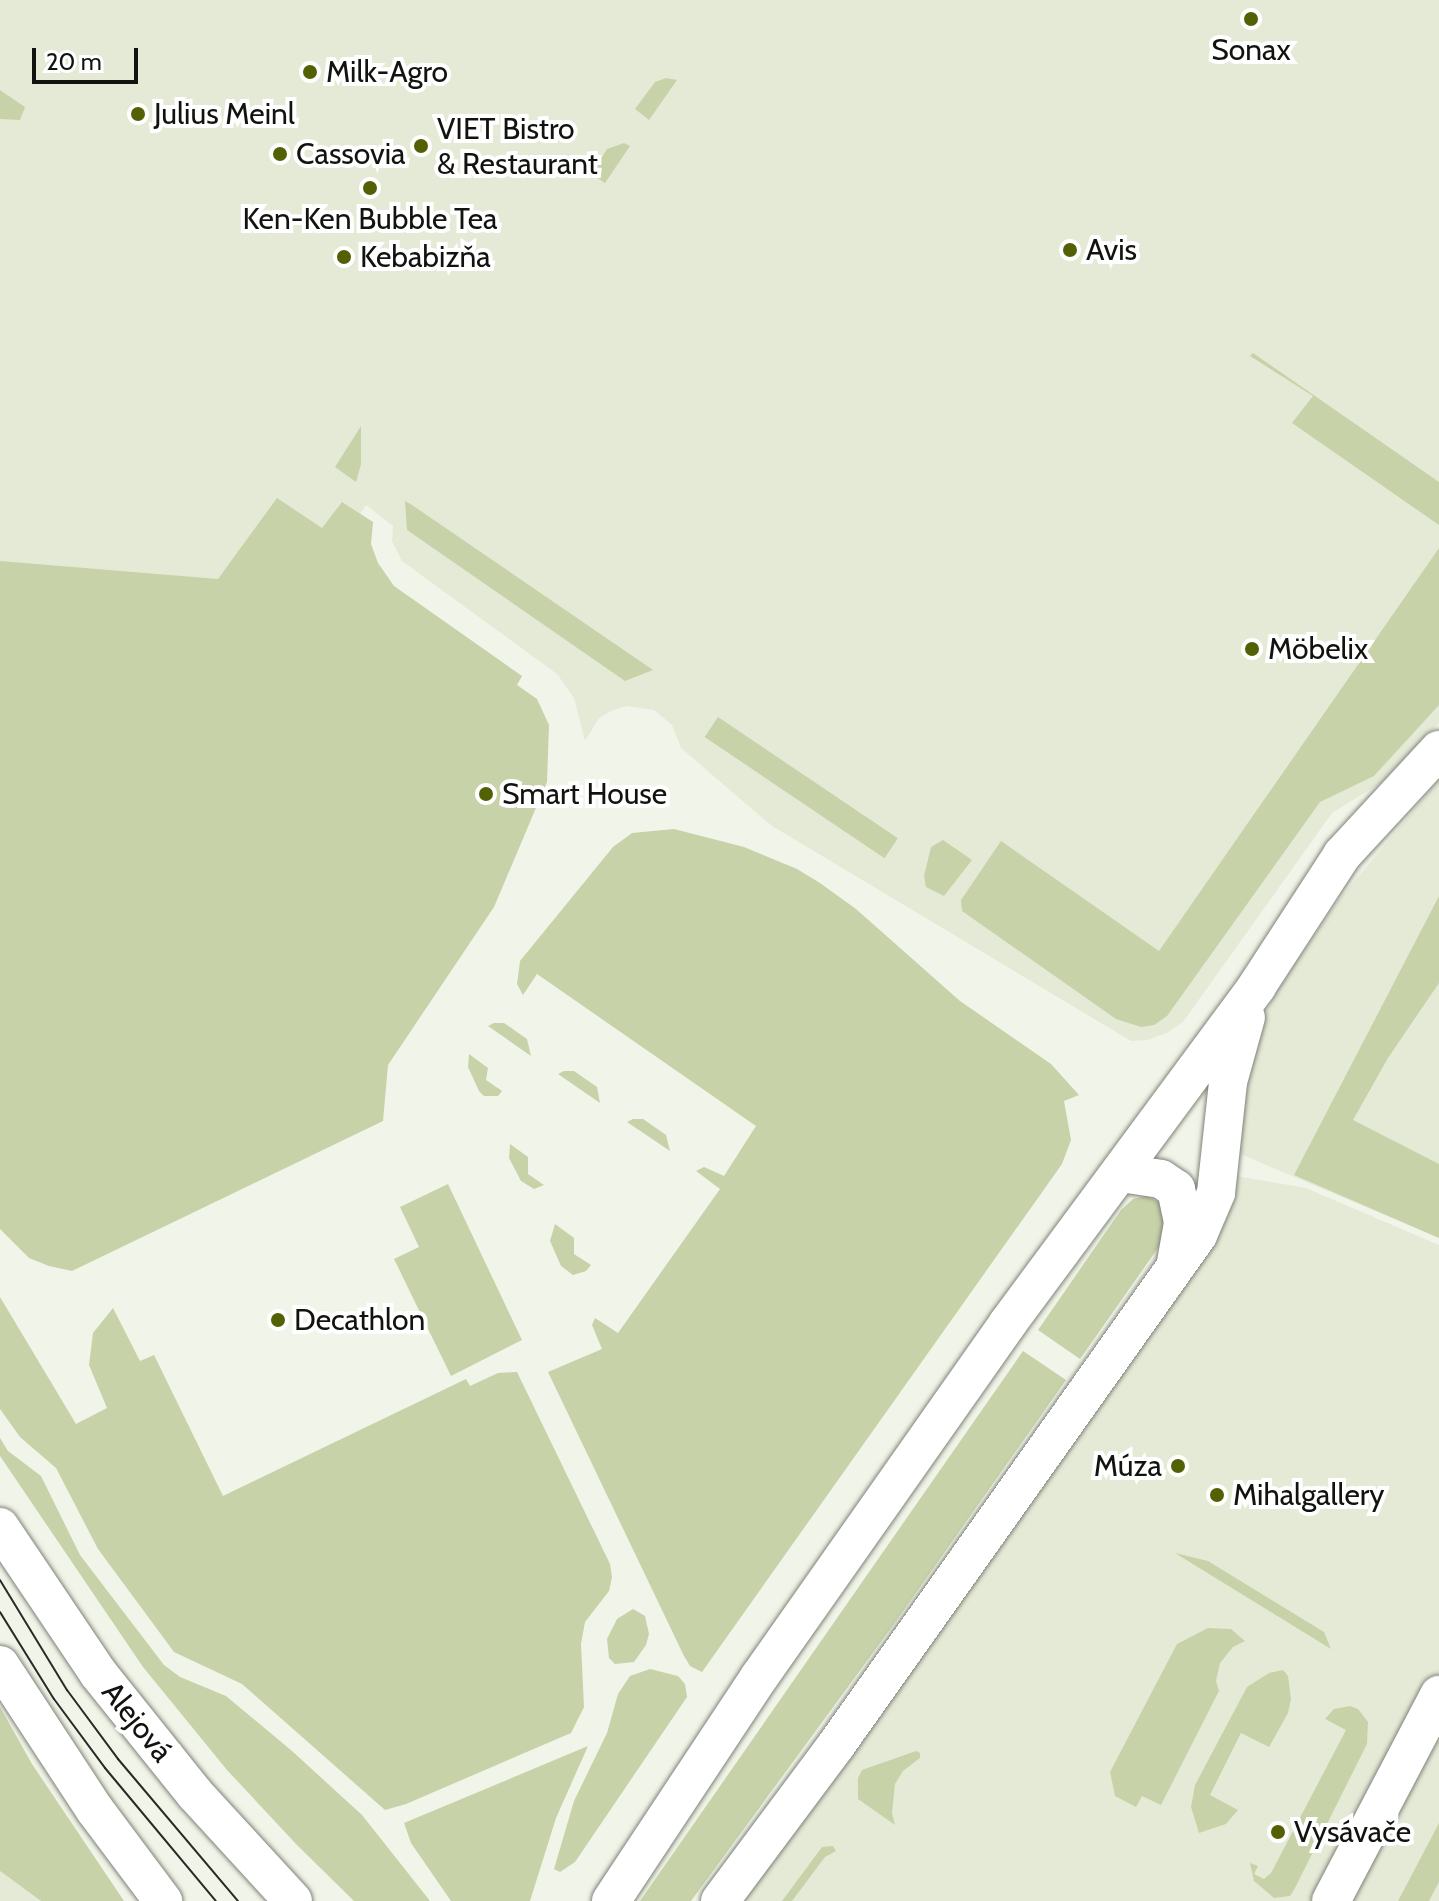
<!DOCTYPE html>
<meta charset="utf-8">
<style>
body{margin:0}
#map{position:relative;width:1439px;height:1901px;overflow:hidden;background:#f1f4e8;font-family:Cabin,sans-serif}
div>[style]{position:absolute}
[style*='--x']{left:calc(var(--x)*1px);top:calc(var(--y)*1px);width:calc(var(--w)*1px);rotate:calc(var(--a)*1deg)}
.built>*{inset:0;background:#e5ead7}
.green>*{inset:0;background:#c7d2a9;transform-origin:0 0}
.roads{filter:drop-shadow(0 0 2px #7f8278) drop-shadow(0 0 2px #7f8278)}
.minor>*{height:38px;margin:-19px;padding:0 19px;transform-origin:19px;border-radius:19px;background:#fff}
.tram>*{height:2px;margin:-1px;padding:0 1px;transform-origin:1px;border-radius:1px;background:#282a26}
.dots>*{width:22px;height:22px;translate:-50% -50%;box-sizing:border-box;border:4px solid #fff;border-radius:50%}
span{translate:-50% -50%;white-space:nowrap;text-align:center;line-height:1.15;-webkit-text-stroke:8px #fff;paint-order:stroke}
.poi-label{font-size:30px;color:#11130f}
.left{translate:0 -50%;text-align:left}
.right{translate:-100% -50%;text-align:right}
.street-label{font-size:30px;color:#11130f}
.scale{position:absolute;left:32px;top:48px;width:106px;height:36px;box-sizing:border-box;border:4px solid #11130f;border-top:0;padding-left:10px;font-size:24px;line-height:28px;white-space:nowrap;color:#11130f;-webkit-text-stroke:6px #fff;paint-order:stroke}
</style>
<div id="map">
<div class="built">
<div style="clip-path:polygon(0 0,1439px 0,1439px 723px,1381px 783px,1332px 813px,1183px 1022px,1167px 1033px,1147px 1040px,1131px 1041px,772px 826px,681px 748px,672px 725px,654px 710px,627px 706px,611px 711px,599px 718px,585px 741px,574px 698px,557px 674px,402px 561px,392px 541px,393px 526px,366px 505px,342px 541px,220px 580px,0 570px)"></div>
<div style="clip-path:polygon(1439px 780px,1439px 1238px,1233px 1151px,1251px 1041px,1277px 991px,1337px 902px)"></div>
<div style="clip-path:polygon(1219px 1173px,1306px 1188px,1439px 1245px,1439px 1901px,720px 1901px)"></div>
<div style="clip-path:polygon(0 1871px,41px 1901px,0 1901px)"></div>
</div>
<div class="green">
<div style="clip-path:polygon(666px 78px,677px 80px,649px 120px,635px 109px,655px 82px)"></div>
<div style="clip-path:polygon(0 90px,25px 107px,20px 120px,0 119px)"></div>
<div style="clip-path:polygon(624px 143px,630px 146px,605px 183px,591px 174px,607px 149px)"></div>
<div style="clip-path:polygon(1253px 353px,1439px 482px,1439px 525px,1292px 423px,1313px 396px,1250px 356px)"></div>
<div style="clip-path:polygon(361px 426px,361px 464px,356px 482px,335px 467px)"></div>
<div style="clip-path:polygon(277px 498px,322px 528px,342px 502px,373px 522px,371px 544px,378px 563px,394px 586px,522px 676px,517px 685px,537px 699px,549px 725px,547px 782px,494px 907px,388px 1065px,383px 1121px,72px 1271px,49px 1266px,29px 1258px,0 1229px,0 561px,218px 579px)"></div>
<div style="clip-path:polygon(405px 501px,412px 505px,653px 670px,625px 681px,407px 530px)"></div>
<div style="clip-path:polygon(1439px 548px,1439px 705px,1374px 776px,1320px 802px,1167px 1016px,1154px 1025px,1141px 1027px,1116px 1019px,962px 911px,961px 900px,1001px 841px,1159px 951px)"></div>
<div style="left:718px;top:717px;width:217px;height:24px;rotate:34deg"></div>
<div style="clip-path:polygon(674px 829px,744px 847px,797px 869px,820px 883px,856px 909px,960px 1001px,1051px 1064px,1079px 1095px,1064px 1101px,1071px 1140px,1062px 1164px,702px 1672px,690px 1666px,684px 1656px,548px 1372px,602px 1349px,592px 1325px,595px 1318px,618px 1333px,720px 1189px,696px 1171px,704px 1167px,724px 1176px,756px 1126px,537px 974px,523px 995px,517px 984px,520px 961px,613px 847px,632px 833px)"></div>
<div style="clip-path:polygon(943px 840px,972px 860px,944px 896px,926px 887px,924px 876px,931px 847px)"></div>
<div style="clip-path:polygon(1439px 896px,1439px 983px,1388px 1058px,1353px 1120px,1439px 1164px,1439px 1238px,1294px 1175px)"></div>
<div style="clip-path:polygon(494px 1023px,504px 1023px,527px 1039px,531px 1056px,488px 1026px)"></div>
<div style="clip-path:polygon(469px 1054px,488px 1068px,486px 1080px,502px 1091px,498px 1096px,484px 1096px,479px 1091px,468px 1067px)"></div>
<div style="clip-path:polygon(564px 1071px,574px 1071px,597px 1087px,600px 1103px,558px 1074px)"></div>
<div style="clip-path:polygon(633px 1119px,643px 1119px,666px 1135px,670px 1151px,627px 1122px)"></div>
<div style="clip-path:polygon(510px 1144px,528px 1157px,528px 1174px,544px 1185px,534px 1189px,521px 1181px,509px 1158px)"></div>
<div style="clip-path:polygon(448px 1184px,522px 1340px,451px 1376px,394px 1259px,419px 1247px,400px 1207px)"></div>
<div style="clip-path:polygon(1147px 1196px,1164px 1205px,1165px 1238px,1080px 1359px,1038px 1330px,1121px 1210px,1133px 1199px)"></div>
<div style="clip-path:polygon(555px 1224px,574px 1238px,574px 1254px,591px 1265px,586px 1271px,573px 1275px,561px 1266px,550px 1241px)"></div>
<div style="clip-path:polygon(0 1297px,76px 1424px,107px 1408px,89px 1365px,93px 1333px,113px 1308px,140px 1361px,154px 1355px,223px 1496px,466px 1379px,470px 1386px,498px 1373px,517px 1372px,610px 1564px,612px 1577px,609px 1591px,585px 1622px,581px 1644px,584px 1707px,571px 1733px,406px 1804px,385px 1810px,242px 1684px,174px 1652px,98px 1549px,56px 1468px,20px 1437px,0 1409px)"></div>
<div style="clip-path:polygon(1023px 1351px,1066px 1380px,894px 1624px,691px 1901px,640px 1901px)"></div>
<div style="clip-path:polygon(0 1438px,8px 1451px,41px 1476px,80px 1555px,164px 1665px,180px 1677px,226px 1696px,292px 1751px,362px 1815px,430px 1901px,354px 1901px,297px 1845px,227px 1770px,143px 1667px,0 1456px)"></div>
<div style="clip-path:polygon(1175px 1553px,1208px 1561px,1324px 1632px,1331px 1649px)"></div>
<div style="clip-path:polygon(633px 1609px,645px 1616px,649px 1634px,646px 1645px,634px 1662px,615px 1664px,609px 1658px,607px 1639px,617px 1619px)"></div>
<div style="clip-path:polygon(1208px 1628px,1231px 1629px,1245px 1641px,1233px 1647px,1220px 1663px,1216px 1681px,1219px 1691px,1161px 1805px,1142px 1796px,1136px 1807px,1115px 1796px,1110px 1772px,1177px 1644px)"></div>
<div style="clip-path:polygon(650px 1669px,678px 1676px,685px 1684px,687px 1697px,575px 1862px,560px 1872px,554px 1869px,574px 1801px,607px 1733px,618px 1694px,630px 1676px)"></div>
<div style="clip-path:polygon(1283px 1670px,1288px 1676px,1291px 1699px,1288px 1713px,1269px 1747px,1241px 1733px,1210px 1795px,1238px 1810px,1226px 1824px,1199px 1833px,1191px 1807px,1195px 1785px,1247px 1687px,1269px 1673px)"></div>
<div style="clip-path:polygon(1350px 1706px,1358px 1709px,1368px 1722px,1367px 1744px,1295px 1888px,1290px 1896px,1274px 1898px,1254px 1881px,1250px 1863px,1258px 1866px,1254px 1874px,1264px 1879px,1271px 1873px,1346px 1730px,1325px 1719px,1334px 1709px)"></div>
<div style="clip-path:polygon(0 1707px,32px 1764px,124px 1901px,41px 1901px,0 1871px)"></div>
<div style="clip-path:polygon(588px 1746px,556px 1818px,530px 1901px,451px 1901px,411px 1843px,404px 1823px)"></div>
<div style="clip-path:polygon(916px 1751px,920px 1753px,920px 1758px,903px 1771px,895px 1784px,892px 1813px,895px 1825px,858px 1799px,858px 1778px,862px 1770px)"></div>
<div style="clip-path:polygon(1439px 1823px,1439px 1882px,1429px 1901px,1398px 1901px)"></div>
<div style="clip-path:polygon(833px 1846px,836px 1851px,825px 1857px,792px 1901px,782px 1901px,822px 1847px)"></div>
</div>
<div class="roads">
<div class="minor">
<div style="--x:1121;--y:1173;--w:40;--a:8.5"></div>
<div style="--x:1161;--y:1179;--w:18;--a:34"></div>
<div style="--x:1176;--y:1189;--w:35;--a:78"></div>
<div style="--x:1183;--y:1223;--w:40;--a:100"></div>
<div style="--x:0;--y:1527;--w:176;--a:56.1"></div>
<div style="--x:98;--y:1673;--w:155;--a:51.3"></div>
<div style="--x:195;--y:1794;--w:145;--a:47.5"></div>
<div style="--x:0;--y:1665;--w:173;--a:56.8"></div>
<div style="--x:95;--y:1810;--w:114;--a:53.2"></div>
<div style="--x:611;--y:1901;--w:270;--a:-56.5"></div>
<div style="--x:760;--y:1676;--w:431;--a:-54.9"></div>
<div style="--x:1008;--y:1323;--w:419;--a:-53.5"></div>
<div style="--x:1257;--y:986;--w:156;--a:-57"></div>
<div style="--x:1342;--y:855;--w:143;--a:-47.3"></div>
<div style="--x:720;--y:1901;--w:196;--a:-53.3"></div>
<div style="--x:837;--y:1744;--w:624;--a:-54.65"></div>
<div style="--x:1198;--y:1235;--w:46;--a:-66.8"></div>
<div style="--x:1216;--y:1193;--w:112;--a:-83.8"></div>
<div style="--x:1228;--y:1082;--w:67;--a:-74.5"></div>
<div style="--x:1331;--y:1901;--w:233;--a:-62.3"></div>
</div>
</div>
<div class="tram">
<div style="--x:0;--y:1580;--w:129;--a:58.7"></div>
<div style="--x:67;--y:1690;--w:86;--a:53.5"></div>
<div style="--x:118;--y:1759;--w:186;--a:49.8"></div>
<div style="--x:0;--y:1612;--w:102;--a:58.2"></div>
<div style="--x:54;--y:1699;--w:86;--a:53.5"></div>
<div style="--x:105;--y:1768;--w:173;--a:50.2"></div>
</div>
<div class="dots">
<div style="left:1251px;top:19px;background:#536104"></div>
<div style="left:310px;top:72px;background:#536104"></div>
<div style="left:138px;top:114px;background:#536104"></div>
<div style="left:421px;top:146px;background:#536104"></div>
<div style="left:280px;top:154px;background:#536104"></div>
<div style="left:370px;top:188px;background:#536104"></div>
<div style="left:1070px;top:250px;background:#536104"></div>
<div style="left:344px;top:257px;background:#536104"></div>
<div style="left:1252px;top:649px;background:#536104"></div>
<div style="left:486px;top:794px;background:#536104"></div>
<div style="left:278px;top:1320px;background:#536104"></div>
<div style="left:1178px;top:1466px;background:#536104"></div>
<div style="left:1217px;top:1495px;background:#536104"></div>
<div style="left:1278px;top:1832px;background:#536104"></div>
</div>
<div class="poi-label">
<span style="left:1251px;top:50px">Sonax</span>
<span class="left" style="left:326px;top:72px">Milk-Agro</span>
<span class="left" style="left:154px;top:114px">Julius Meinl</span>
<span class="left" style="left:437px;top:146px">VIET Bistro<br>&amp; Restaurant</span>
<span class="left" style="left:296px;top:154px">Cassovia</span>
<span style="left:370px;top:219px">Ken-Ken Bubble Tea</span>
<span class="left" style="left:1086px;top:250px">Avis</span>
<span class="left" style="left:360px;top:257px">Kebabizňa</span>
<span class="left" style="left:1268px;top:649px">Möbelix</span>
<span class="left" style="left:502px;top:794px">Smart House</span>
<span class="left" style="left:294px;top:1320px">Decathlon</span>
<span class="right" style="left:1162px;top:1466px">Múza</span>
<span class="left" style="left:1233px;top:1495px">Mihalgallery</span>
<span class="left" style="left:1294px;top:1832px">Vysávače</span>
</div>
<div class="street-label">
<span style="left:137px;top:1722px;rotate:51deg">Alejová</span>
</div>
<div class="scale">20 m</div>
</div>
